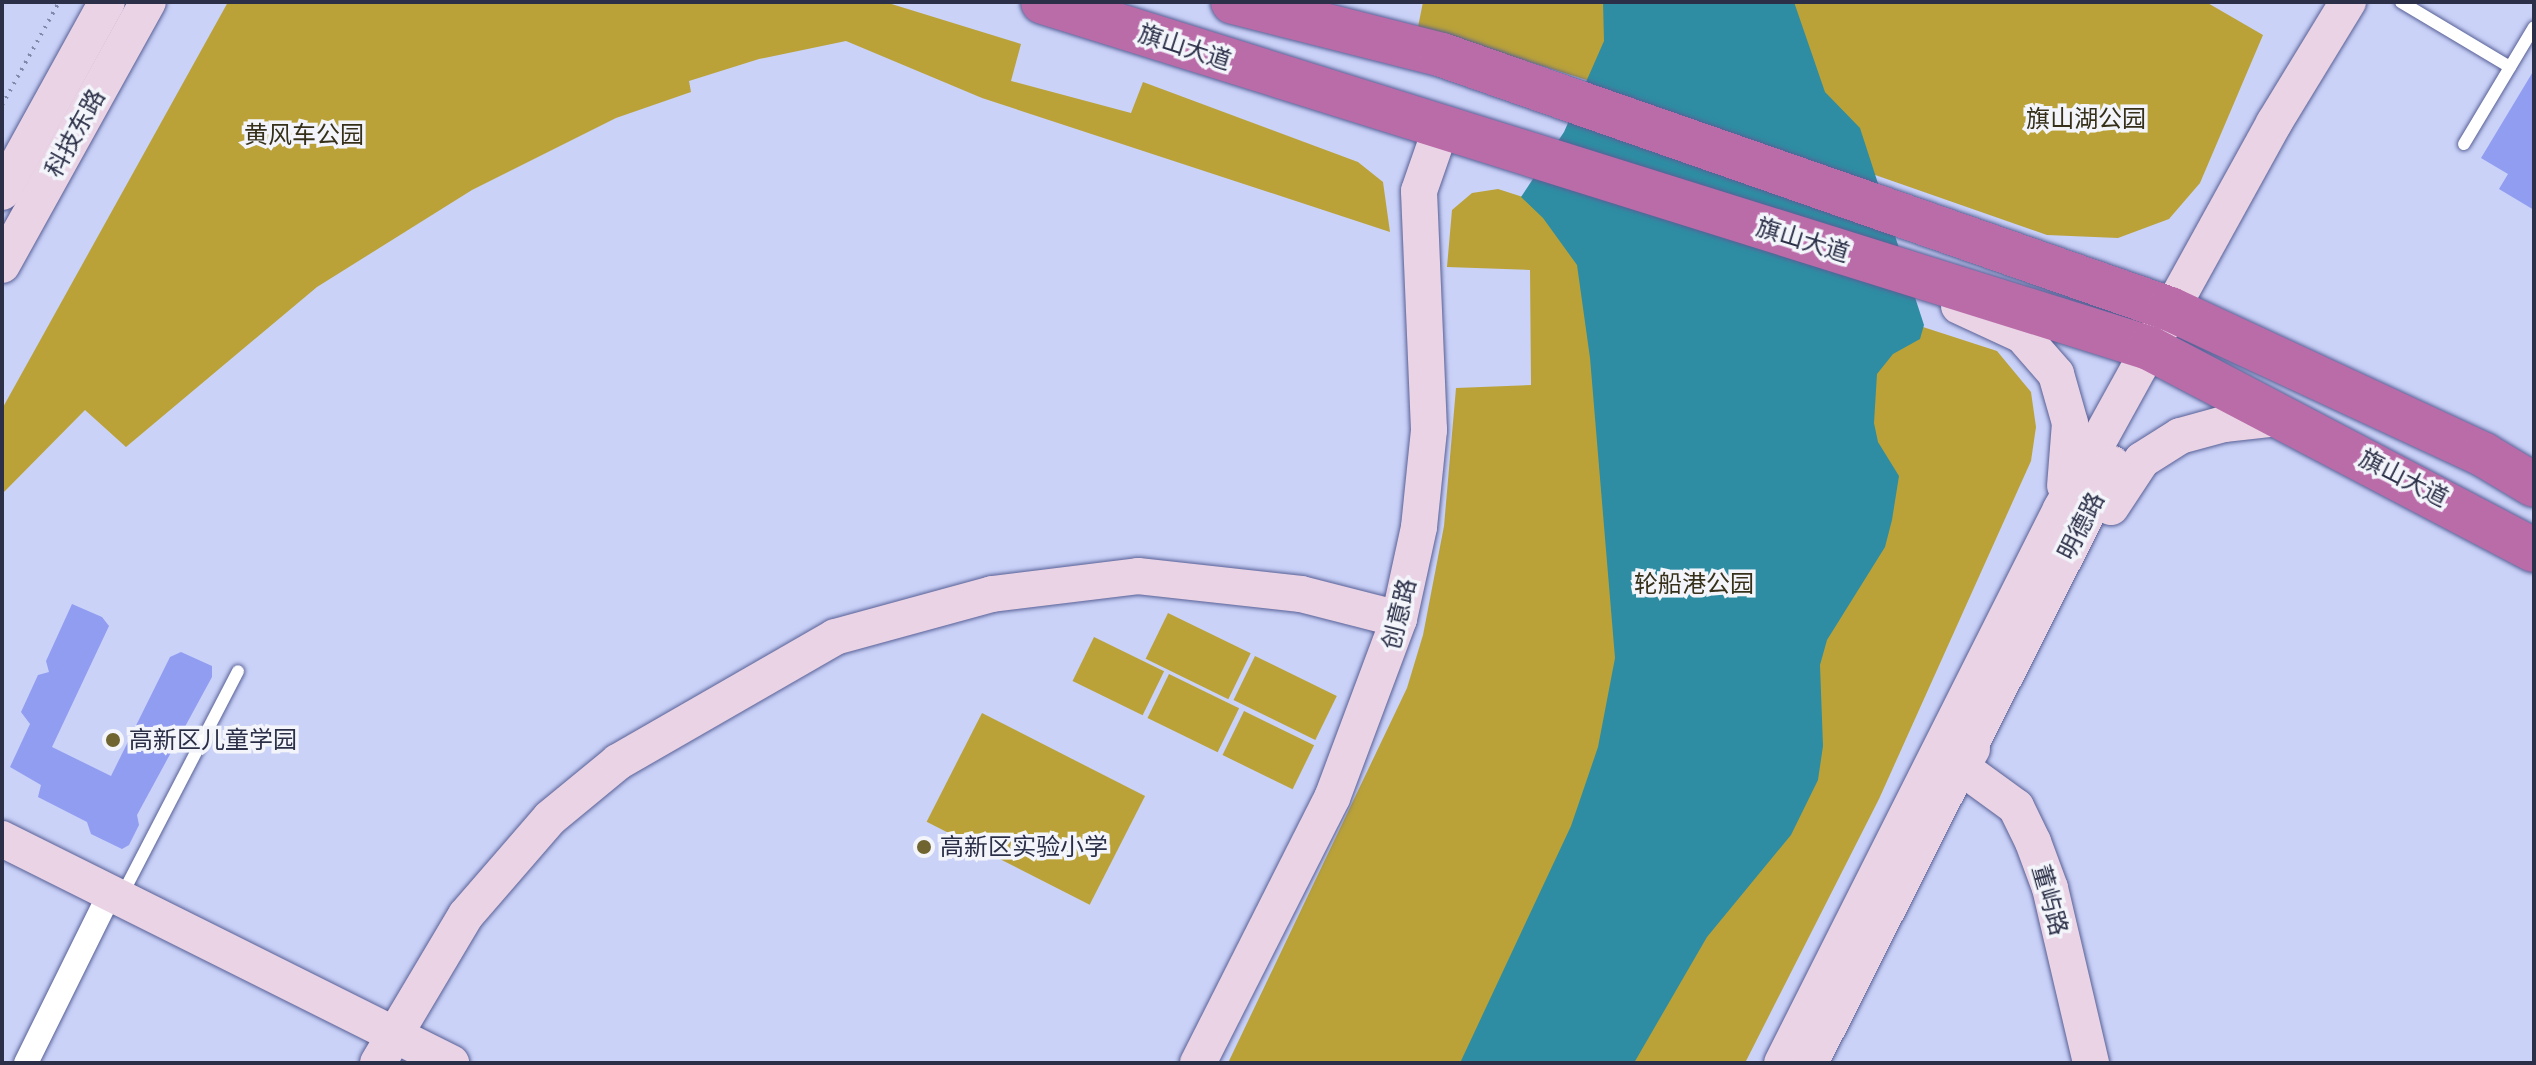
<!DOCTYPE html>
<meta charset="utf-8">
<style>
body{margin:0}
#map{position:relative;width:2536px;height:1065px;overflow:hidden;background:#cad2f8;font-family:"PT Sans","Noto Sans SC",sans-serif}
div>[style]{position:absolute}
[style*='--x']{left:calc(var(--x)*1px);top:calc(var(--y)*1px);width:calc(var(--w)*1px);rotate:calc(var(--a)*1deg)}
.green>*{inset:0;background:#baa239;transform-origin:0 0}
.water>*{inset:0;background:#2e8da3}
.building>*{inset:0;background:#909df1}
.path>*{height:4px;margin-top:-2px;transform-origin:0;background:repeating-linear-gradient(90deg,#838aa9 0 2px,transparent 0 8px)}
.roads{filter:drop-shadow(0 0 2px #576096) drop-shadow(0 0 2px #576096)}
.lane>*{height:12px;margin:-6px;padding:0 6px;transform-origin:6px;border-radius:6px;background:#fff}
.street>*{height:24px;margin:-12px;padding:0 12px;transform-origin:12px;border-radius:12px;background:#fff}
.secondary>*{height:36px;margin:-18px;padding:0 18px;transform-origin:18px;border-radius:18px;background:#ead3e5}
.highway>*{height:44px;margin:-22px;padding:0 22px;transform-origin:22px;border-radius:22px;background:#ba6ca9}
.dots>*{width:22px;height:22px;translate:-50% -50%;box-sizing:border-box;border:4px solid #f3f5fb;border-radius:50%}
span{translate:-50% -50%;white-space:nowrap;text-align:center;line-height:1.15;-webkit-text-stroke:7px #f3f5fb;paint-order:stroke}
.street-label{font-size:24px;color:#2b2f47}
.park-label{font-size:24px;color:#36301a}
.poi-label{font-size:24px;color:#2b2f47}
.left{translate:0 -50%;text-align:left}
.frame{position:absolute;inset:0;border:4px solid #2b2f47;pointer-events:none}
</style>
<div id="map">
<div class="green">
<div style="clip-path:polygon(228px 2px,885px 2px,1021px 44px,1011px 81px,1131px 113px,1143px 82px,1358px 162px,1383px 182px,1390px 232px,982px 98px,846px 41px,759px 59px,689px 81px,691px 92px,616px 118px,472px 190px,317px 287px,126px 447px,85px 410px,2px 494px,2px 409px)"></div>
<div style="clip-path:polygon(1423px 2px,2206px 2px,2263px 35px,2200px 183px,2169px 219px,2118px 238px,2047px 235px,1755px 133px,1418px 27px)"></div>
<div style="clip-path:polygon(1498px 189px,1997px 351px,2031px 392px,2036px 427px,2031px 461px,1879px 799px,1745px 1063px,1228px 1063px,1407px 688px,1423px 635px,1444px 526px,1456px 388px,1531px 385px,1530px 270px,1447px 267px,1452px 210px,1472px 193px)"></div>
<div style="left:1168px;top:613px;width:92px;height:51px;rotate:26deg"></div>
<div style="left:1094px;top:637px;width:78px;height:49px;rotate:26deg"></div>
<div style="left:1255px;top:656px;width:91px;height:49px;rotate:26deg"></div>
<div style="left:1169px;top:674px;width:78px;height:49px;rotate:26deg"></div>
<div style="left:1244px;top:711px;width:78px;height:49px;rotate:26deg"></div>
<div style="left:982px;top:713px;width:183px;height:122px;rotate:27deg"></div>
</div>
<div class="water">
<div style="clip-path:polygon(1603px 2px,1794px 2px,1825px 92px,1860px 128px,1924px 325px,1920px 339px,1893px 354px,1877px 374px,1874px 423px,1878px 442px,1899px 476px,1892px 520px,1885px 547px,1827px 640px,1820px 665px,1823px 746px,1818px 780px,1791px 835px,1707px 937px,1634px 1063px,1460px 1063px,1571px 826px,1598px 747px,1615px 658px,1590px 358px,1577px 265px,1543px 218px,1521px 197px,1564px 132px,1604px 41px)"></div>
</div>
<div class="building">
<div style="clip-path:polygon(2534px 70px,2534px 210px,2499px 189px,2508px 174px,2481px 158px)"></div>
<div style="clip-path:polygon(72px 604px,102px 617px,109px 626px,52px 747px,111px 776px,170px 657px,181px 652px,212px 666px,212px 677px,137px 815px,139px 825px,129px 845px,122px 849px,91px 834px,87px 822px,38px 797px,41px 785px,10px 767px,30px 724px,21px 712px,38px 675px,49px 672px,46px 661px)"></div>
</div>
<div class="path">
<div style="--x:2;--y:105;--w:118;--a:-61"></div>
</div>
<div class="roads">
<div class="lane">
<div style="--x:2401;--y:2;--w:127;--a:30.8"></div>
<div style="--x:2464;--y:144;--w:136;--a:-59.1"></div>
<div style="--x:122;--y:895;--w:252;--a:-62.6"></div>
</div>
<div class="street">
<div style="--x:26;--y:1063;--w:190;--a:-63.7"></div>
</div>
<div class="secondary">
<div style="--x:2;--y:192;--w:217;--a:-61.1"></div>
<div style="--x:2;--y:265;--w:301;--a:-61"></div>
<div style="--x:1959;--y:306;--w:69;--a:24.7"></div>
<div style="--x:2022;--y:335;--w:52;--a:48.9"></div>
<div style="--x:2056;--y:374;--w:51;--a:74.1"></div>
<div style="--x:2070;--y:423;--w:63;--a:94.5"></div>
<div style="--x:2111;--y:507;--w:56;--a:-56.6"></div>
<div style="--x:2142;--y:460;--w:45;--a:-32.3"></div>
<div style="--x:2180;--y:436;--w:46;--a:-15.3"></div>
<div style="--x:2224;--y:424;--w:63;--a:-6.3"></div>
<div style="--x:1972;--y:749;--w:21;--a:121"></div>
<div style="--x:1961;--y:767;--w:68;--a:36"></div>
<div style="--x:2016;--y:807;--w:39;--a:64"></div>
<div style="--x:2033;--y:842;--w:49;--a:69.7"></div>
<div style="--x:2050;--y:888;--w:180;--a:76.8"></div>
<div style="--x:2;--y:839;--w:502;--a:26.51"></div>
<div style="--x:378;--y:1063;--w:172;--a:-59.3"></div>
<div style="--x:466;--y:915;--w:128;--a:-49.1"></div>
<div style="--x:550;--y:818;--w:88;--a:-39.5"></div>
<div style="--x:618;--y:762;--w:250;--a:-29.9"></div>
<div style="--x:835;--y:637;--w:163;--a:-15.3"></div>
<div style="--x:992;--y:594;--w:147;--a:-7"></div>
<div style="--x:1138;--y:576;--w:164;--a:6.3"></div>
<div style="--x:1301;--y:594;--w:101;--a:14.3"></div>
<div style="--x:1198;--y:1063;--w:297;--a:-63.2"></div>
<div style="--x:1332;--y:798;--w:191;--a:-69.5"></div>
<div style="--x:1399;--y:619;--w:94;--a:-77.7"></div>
<div style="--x:1419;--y:527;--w:98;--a:-84.1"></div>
<div style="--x:1429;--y:430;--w:239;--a:-92.4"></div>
<div style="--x:1419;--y:191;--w:67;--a:-70.8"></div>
<div style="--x:1782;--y:1063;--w:620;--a:-63.27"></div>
<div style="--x:2061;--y:509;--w:441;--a:-61.1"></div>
<div style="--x:2274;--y:123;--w:142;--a:-58.6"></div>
<div style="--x:1810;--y:1063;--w:671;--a:-63.24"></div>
</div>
<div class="highway">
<div style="--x:1043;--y:2;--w:1159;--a:17.37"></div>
<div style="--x:2149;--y:348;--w:435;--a:27.7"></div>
<div style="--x:1233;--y:2;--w:216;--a:14.2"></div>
<div style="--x:1442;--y:55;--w:771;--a:19.23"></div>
<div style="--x:2170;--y:309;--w:346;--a:24.9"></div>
<div style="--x:2484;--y:455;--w:58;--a:31"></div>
</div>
</div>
<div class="dots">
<div style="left:113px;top:740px;background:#706431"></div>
<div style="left:924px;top:847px;background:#706431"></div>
</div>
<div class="street-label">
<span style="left:1185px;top:47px;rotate:18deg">旗山大道</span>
<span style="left:75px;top:133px;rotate:-61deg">科技东路</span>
<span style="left:1803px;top:240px;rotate:17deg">旗山大道</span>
<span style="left:2404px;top:478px;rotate:27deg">旗山大道</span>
<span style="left:2081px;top:526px;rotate:-63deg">明德路</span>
<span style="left:1399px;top:614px;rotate:-76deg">创意路</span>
<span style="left:2050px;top:900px;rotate:74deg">董屿路</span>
</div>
<div class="park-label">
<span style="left:2086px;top:119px">旗山湖公园</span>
<span style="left:304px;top:135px">黄风车公园</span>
<span style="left:1694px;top:584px">轮船港公园</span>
</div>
<div class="poi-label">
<span class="left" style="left:129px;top:740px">高新区儿童学园</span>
<span class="left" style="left:940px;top:847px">高新区实验小学</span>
</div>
<div class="frame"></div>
</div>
